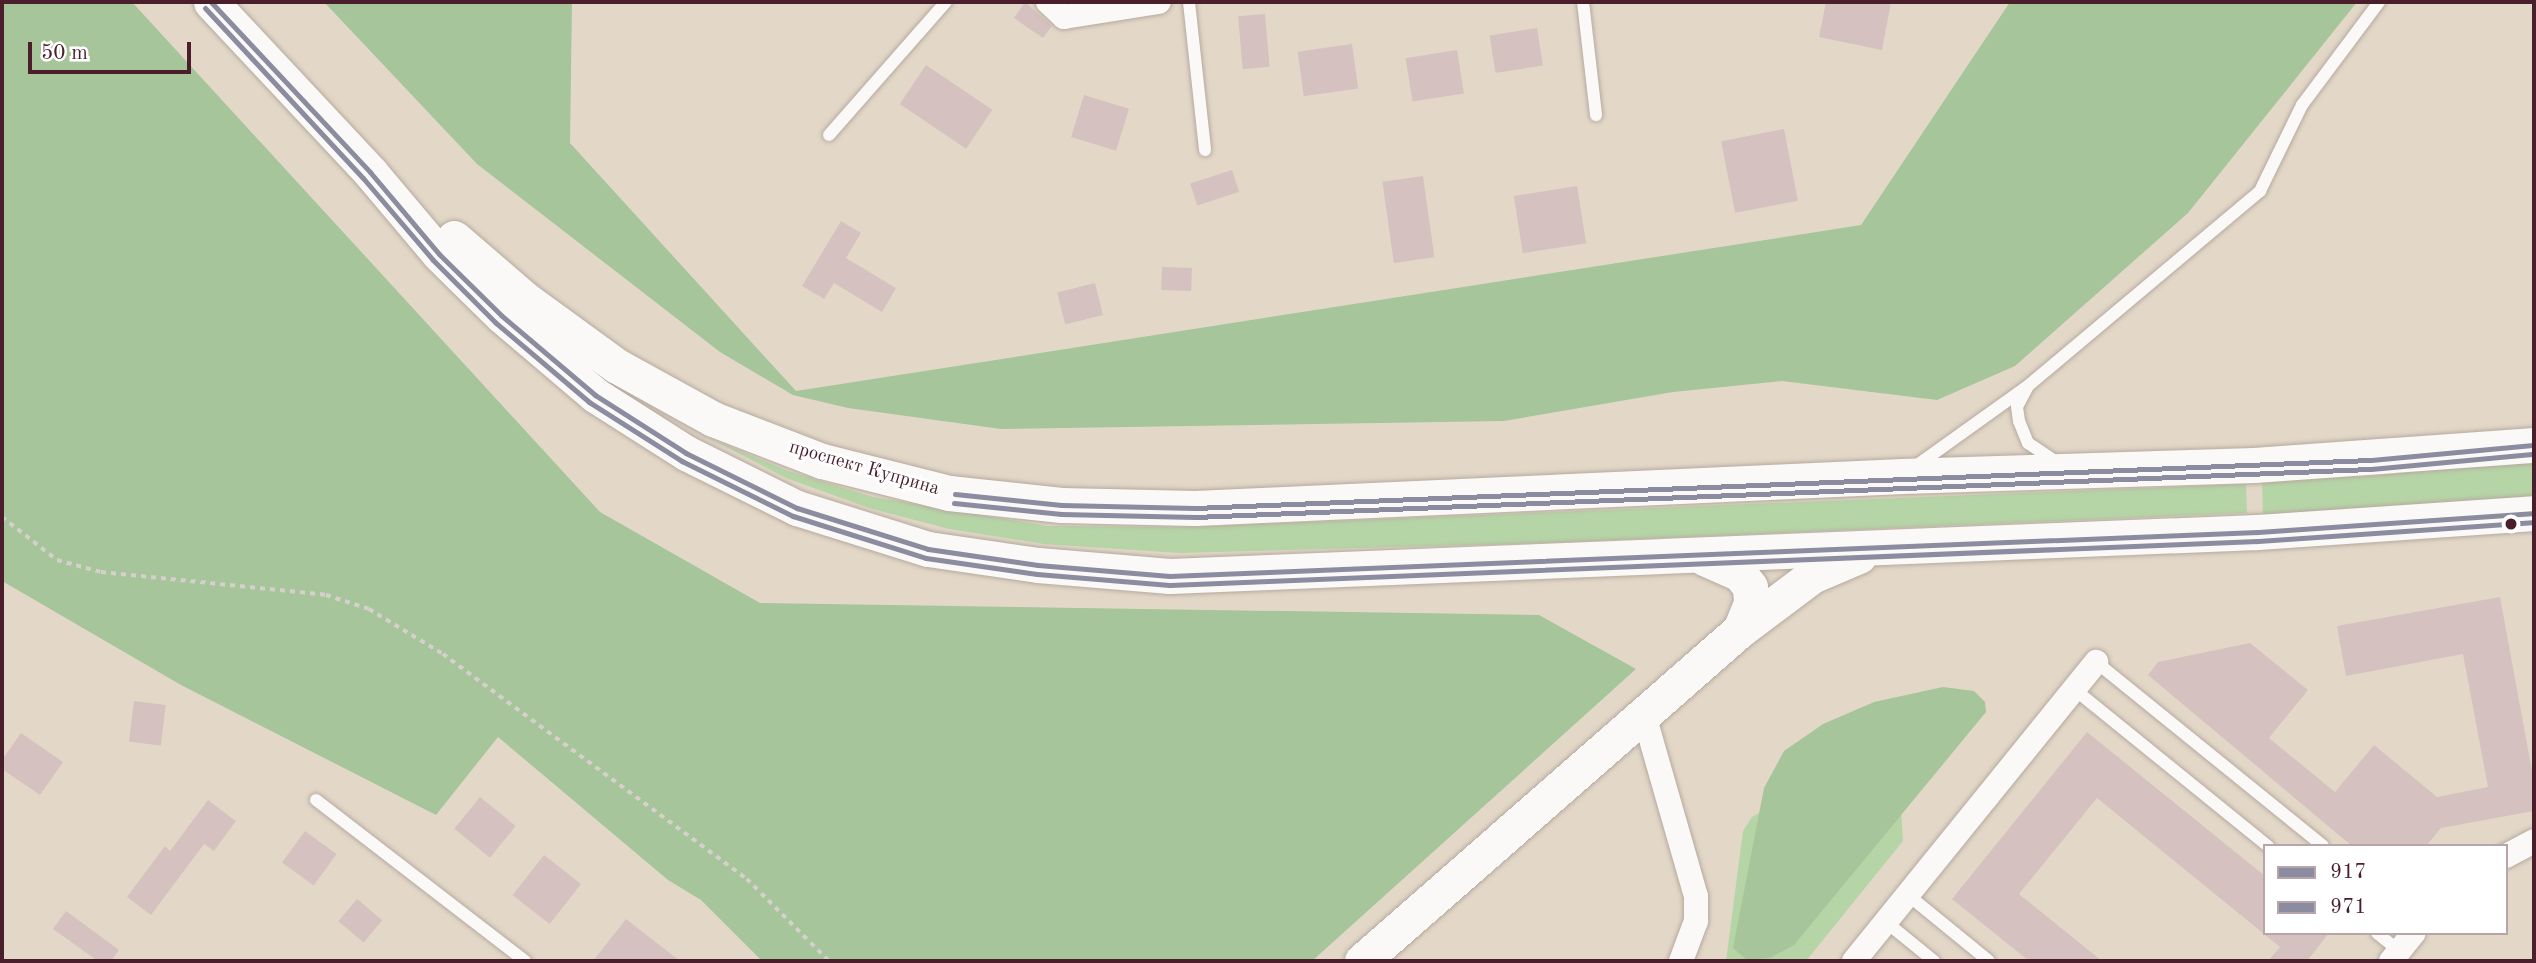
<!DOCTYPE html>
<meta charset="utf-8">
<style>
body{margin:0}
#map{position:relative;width:2536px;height:963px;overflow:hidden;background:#e3d8c7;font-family:"Old Standard TT",serif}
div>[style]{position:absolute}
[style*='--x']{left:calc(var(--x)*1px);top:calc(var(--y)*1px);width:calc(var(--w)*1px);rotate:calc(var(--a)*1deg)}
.green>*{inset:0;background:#b6d5a6}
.forest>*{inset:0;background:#a6c59b}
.building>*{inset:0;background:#d5c1bf;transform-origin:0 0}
.path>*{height:3.5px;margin-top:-1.75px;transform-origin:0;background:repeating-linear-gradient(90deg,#d5d0cc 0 5px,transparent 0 10px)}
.roads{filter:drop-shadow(0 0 2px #b5aaa0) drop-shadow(0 0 2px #b5aaa0)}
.lane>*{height:12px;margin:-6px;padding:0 6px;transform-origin:6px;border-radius:6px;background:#fbf9f7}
.street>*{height:24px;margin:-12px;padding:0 12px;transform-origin:12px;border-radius:12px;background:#fbf9f7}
.secondary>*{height:35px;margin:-17.5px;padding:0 17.5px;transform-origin:17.5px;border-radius:17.5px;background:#fbf9f7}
.bus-1>*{height:5px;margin:-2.5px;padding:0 2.5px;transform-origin:2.5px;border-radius:2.5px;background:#8c8ca0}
.bus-2>*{height:5px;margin:-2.5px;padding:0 2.5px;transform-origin:2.5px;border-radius:2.5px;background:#8c8ca0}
.dots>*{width:19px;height:19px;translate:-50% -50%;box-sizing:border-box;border:4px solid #fff;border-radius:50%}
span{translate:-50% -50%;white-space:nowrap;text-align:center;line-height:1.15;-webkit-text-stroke:6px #fff;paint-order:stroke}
.street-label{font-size:19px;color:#4a1f2b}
.frame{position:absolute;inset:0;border:4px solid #4a1f2b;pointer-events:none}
.legend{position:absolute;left:2263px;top:844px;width:245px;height:91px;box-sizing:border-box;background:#fff;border:2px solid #b7a5aa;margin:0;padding:9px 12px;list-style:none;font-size:21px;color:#4a1f2b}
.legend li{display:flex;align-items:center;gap:14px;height:35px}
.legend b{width:35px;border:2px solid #b7a5aa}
.scale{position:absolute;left:28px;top:42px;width:163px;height:32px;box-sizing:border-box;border:4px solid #4a1f2b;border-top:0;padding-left:9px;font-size:21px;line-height:24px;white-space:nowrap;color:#4a1f2b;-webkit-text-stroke:5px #fff;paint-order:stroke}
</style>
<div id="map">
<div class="green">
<div style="clip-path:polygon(707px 437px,788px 471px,873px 497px,1047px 526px,1183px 527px,2246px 484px,2247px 513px,1544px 543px,1179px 553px,1044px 544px,949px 529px,869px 508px,786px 478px)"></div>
<div style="clip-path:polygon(2534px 459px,2534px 502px,2263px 519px,2262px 480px,2371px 476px)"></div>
<div style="clip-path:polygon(1899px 778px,1903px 841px,1806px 961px,1726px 961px,1743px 831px,1752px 817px,1782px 800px)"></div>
</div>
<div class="forest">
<div style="clip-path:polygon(2px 2px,132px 2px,600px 512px,760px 603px,1539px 615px,1636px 669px,1312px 961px,762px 961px,701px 900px,668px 880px,498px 737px,436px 815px,181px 685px,2px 581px)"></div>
<div style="clip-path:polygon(324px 2px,572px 2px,570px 143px,796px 391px,1861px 225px,2010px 2px,2357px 2px,2188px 213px,2015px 366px,1937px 400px,1782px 381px,1673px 392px,1504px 421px,1001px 429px,848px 408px,793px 395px,720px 352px,477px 164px)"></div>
<div style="clip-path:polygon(1943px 687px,1974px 691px,1985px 702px,1986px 712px,1794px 945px,1770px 958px,1747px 960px,1733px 948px,1764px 788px,1784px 751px,1823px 724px,1874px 702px)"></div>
</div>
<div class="building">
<div style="clip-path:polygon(1025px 2px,1052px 26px,1043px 38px,1014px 18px)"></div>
<div style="clip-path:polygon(1826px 2px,1891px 2px,1882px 50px,1819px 37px)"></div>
<div style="left:1265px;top:14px;width:53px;height:27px;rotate:85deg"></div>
<div style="left:1537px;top:28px;width:38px;height:48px;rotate:81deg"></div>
<div style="left:1352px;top:44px;width:45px;height:55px;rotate:82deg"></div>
<div style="left:1457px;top:50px;width:44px;height:52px;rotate:81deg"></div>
<div style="left:926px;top:65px;width:80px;height:47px;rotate:34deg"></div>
<div style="left:1084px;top:95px;width:47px;height:44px;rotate:17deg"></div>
<div style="left:1784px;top:129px;width:73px;height:64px;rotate:79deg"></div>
<div style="left:1232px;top:170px;width:23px;height:44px;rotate:72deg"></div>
<div style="left:1423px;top:176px;width:82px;height:41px;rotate:82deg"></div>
<div style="left:1577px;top:186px;width:58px;height:64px;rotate:81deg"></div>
<div style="clip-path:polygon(841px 221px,861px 233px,846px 258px,896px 288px,882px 312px,834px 283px,824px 299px,802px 286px)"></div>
<div style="left:1162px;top:267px;width:30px;height:23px;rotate:2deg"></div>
<div style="left:1095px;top:283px;width:33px;height:39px;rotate:76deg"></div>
<div style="clip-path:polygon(2500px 597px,2534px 782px,2534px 811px,2441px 828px,2426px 846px,2352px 846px,2148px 675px,2158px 662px,2250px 643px,2308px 690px,2269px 738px,2335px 792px,2374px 745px,2437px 797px,2488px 787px,2463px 654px,2346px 676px,2337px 626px)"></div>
<div style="left:134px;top:701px;width:32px;height:41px;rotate:7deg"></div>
<div style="clip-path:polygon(2087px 732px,2265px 876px,2265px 933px,2329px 933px,2307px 961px,2268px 961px,2280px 947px,2097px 798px,2019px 894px,2102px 961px,2029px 961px,1952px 899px)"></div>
<div style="clip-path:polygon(21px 733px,63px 762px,40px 795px,2px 769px,2px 760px)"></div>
<div style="left:480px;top:797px;width:46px;height:41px;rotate:39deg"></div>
<div style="clip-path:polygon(208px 800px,236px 821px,214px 851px,204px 844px,151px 915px,127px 897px,165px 846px,170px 851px)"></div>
<div style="left:305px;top:831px;width:39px;height:39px;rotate:36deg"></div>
<div style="left:544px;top:855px;width:47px;height:51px;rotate:38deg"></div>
<div style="left:357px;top:899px;width:33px;height:29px;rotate:40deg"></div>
<div style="clip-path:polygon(66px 911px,119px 950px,111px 961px,98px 961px,53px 929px)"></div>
<div style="clip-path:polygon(626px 919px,680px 961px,593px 961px)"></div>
</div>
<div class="path">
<div style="--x:2;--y:517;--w:70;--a:38"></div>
<div style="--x:57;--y:560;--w:46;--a:15.3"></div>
<div style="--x:101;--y:572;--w:226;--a:5.8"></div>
<div style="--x:326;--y:595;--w:45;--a:18"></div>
<div style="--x:369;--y:609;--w:87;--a:31.3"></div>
<div style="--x:443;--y:654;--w:378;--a:36.5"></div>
<div style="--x:747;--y:879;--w:116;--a:45"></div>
</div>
<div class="roads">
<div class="lane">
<div style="--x:1189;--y:2;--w:149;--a:83.8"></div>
<div style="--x:1583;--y:2;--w:114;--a:83.4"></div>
<div style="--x:829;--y:135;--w:177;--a:-48.7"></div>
<div style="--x:2027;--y:388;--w:21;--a:118"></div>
<div style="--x:2017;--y:407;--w:14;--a:82"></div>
<div style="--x:2019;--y:421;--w:24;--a:68"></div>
<div style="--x:2028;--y:443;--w:34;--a:34"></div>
<div style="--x:1916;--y:466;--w:139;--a:-35.6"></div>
<div style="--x:2029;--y:385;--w:302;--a:-40"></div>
<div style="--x:2260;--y:191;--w:96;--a:-64"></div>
<div style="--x:2302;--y:105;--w:129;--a:-53.2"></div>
<div style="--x:2096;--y:662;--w:292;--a:39"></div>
<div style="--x:2074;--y:689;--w:250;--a:39"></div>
<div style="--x:316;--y:800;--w:264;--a:37.6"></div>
<div style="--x:1908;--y:895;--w:104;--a:39.2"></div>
<div style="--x:1886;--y:922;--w:62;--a:39.1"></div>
<div style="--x:2377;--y:933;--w:28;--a:39"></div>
</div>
<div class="street">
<div style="--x:1048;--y:2;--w:22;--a:43"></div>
<div style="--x:1064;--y:17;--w:96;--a:-9"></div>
<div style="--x:1644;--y:715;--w:188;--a:74"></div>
<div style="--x:1696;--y:896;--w:25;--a:90"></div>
<div style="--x:1696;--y:921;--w:43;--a:110.6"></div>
<div style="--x:2506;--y:856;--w:32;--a:-28"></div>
<div style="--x:1854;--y:961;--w:385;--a:-51"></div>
<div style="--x:2391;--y:961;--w:36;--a:-51"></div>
</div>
<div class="secondary">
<div style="--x:211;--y:2;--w:233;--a:46.9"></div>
<div style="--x:370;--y:172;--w:107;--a:49.9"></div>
<div style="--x:439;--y:254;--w:88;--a:44.5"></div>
<div style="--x:502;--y:316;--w:122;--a:40.3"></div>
<div style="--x:595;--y:395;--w:108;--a:32.5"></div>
<div style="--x:686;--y:453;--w:124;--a:26.4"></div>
<div style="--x:797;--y:508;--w:137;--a:17.4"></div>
<div style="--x:928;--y:549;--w:111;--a:8.3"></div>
<div style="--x:1038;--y:565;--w:132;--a:4.8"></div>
<div style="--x:1170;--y:576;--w:1088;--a:-2.32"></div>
<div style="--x:2257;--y:532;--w:278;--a:-3.9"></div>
<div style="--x:454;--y:238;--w:95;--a:40.7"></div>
<div style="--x:526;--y:300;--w:112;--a:36"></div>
<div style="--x:617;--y:366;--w:110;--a:28.9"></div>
<div style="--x:713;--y:419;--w:117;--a:21.1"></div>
<div style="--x:822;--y:461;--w:131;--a:14.1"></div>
<div style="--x:949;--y:493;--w:113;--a:6.1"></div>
<div style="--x:1061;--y:505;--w:134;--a:1.3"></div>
<div style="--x:1195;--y:508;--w:708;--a:-2.59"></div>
<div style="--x:1902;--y:476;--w:352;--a:-1.8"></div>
<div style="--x:2254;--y:465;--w:281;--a:-4.1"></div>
<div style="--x:1704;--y:558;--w:39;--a:24"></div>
<div style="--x:1740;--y:574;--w:16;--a:52"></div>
<div style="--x:1750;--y:587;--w:16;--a:86"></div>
<div style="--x:1751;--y:603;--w:29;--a:112"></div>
<div style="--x:1362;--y:961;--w:502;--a:-41.21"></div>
<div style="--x:1740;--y:630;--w:90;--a:-36.9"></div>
<div style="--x:1812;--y:576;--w:51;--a:-23.1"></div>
</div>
</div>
<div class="bus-1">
<div style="--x:211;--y:2;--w:233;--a:46.9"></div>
<div style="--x:370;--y:172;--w:107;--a:49.9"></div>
<div style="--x:439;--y:254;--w:88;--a:44.5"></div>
<div style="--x:502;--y:316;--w:122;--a:40.3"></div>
<div style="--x:595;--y:395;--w:108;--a:32.5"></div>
<div style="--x:686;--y:453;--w:124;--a:26.4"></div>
<div style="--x:797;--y:508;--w:137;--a:17.4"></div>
<div style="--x:928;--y:549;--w:111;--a:8.3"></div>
<div style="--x:1038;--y:565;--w:132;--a:4.8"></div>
<div style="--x:1170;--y:576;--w:1088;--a:-2.32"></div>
<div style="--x:2257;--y:532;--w:278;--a:-3.9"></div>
<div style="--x:955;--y:494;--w:107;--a:5.9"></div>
<div style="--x:1061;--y:505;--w:134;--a:1.3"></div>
<div style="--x:1195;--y:508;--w:1177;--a:-2.34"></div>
<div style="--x:2371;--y:460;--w:164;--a:-5.3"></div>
</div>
<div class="bus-2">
<div style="--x:205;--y:8;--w:232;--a:47.1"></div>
<div style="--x:363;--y:178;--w:108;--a:49.5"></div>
<div style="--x:433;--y:260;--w:89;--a:45"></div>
<div style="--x:496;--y:323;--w:122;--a:40.3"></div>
<div style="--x:589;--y:402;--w:110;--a:32.4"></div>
<div style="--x:682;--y:461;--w:124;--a:26.4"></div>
<div style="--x:793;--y:516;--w:139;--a:17.5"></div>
<div style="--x:926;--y:558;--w:112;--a:8.2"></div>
<div style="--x:1037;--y:574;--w:133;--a:4.7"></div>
<div style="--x:1170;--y:585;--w:1088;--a:-2.32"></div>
<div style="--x:2257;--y:541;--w:278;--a:-3.9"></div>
<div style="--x:954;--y:503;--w:108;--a:5.9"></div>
<div style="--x:1061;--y:514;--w:134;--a:1.3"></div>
<div style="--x:1195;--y:517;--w:1177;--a:-2.34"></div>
<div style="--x:2371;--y:469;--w:164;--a:-5.3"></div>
</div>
<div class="dots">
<div style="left:2511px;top:524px;background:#4a1f2b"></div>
</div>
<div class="street-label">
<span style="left:864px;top:469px;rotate:16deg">проспект Куприна</span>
</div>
<div class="frame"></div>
<ul class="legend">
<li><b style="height:9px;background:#8c8ca0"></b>917</li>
<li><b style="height:9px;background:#8c8ca0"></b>971</li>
</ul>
<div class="scale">50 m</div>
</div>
